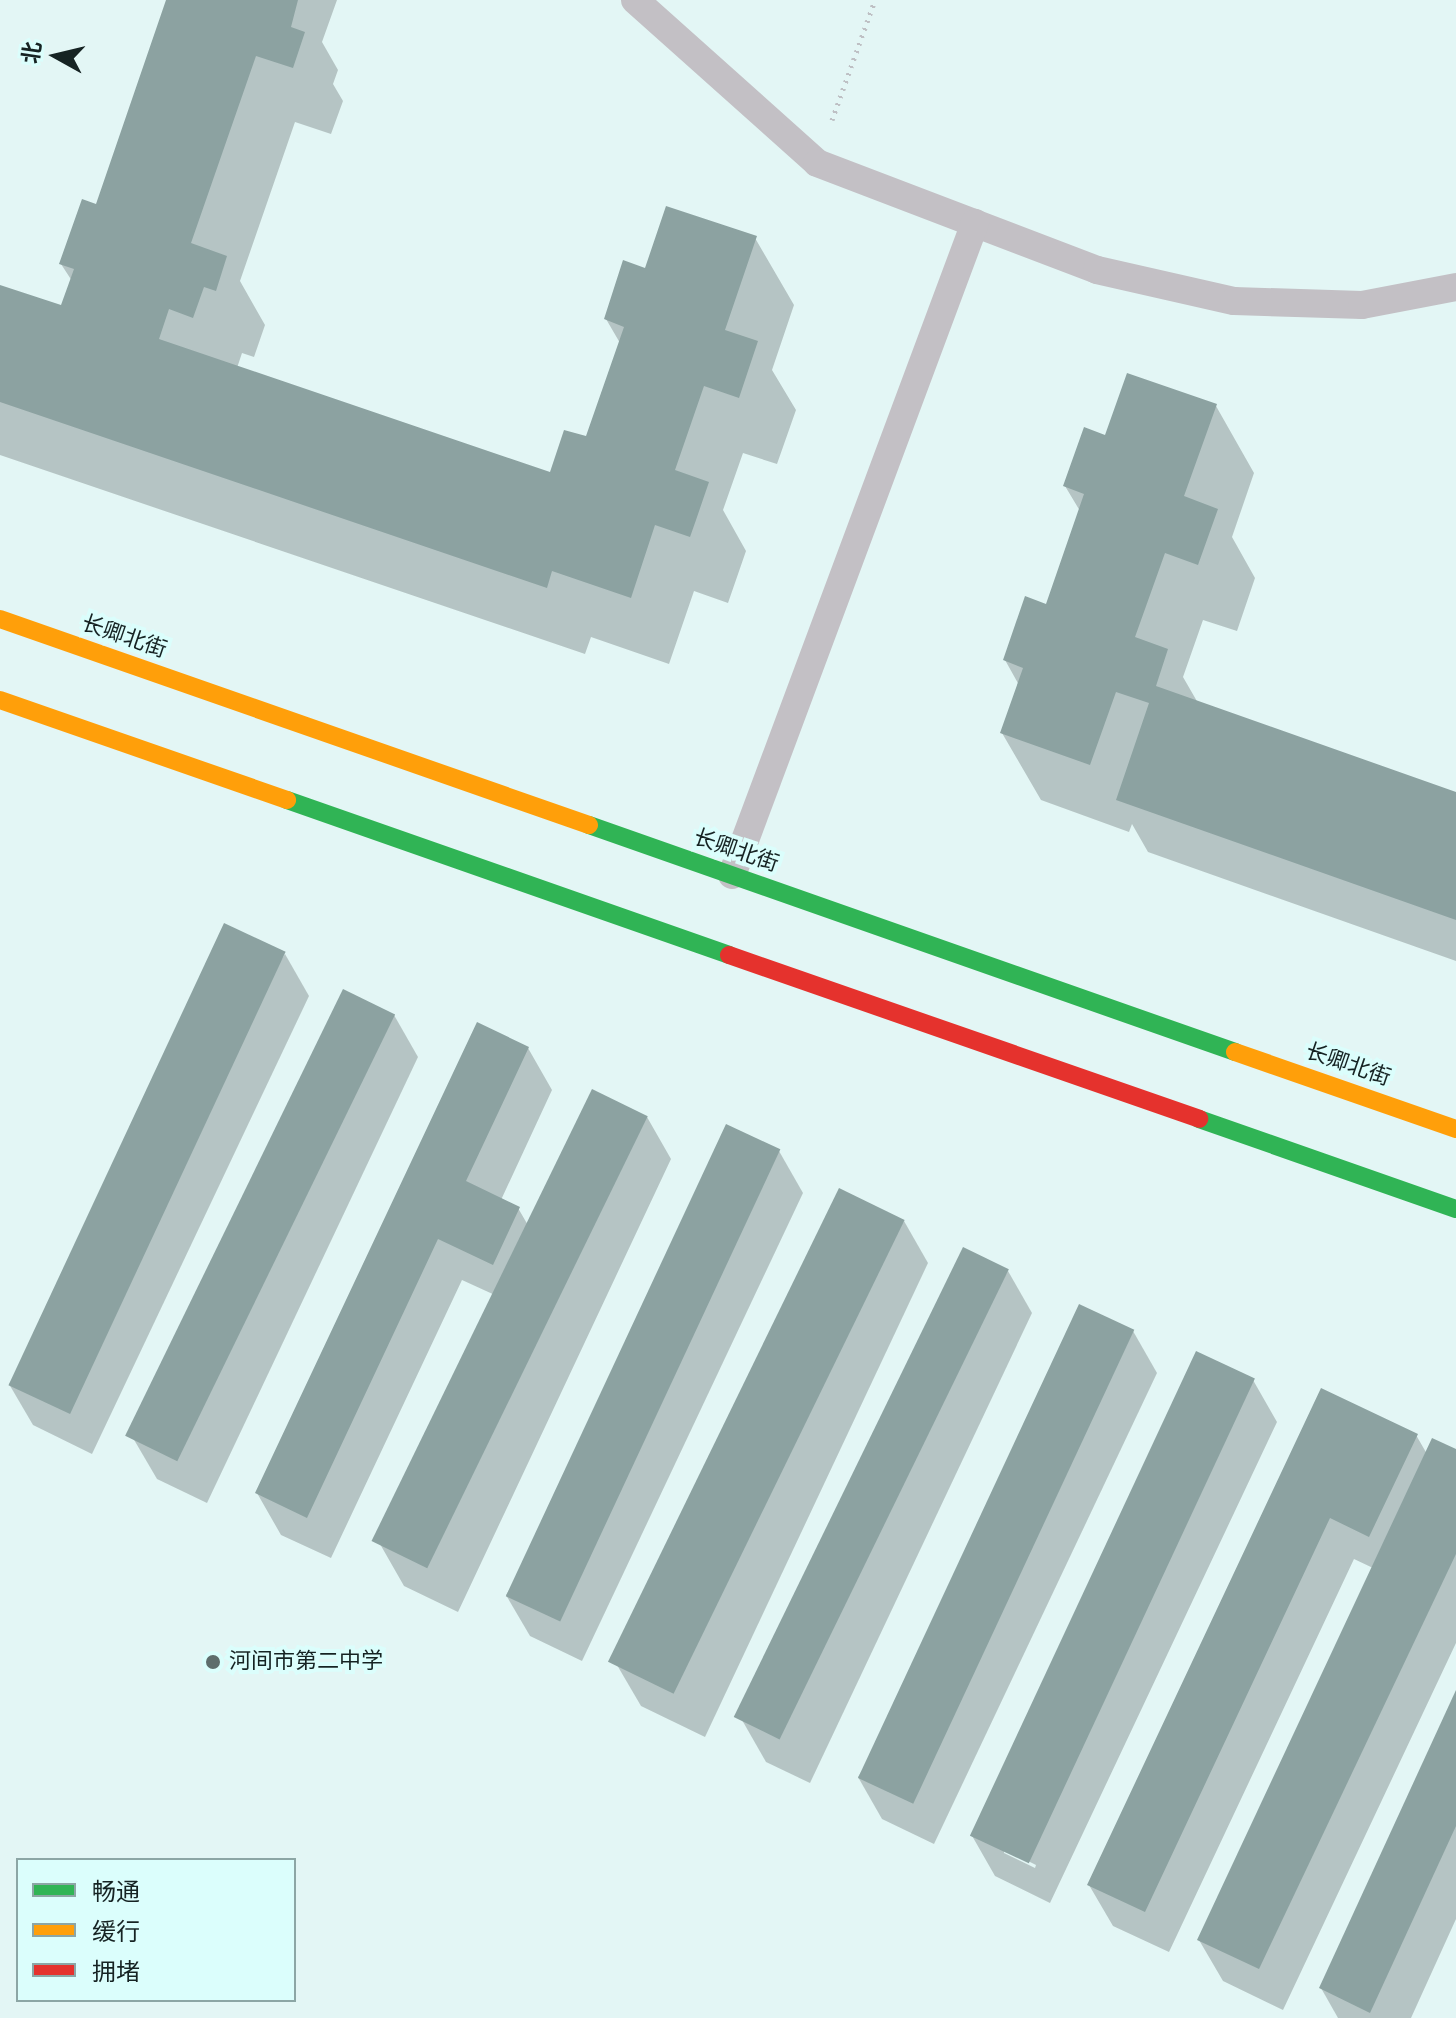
<!DOCTYPE html>
<meta charset="utf-8">
<style>
body{margin:0}
#map{position:relative;width:1456px;height:2018px;overflow:hidden;background:#e3f6f5;font-family:"Nunito Sans","Noto Sans SC",sans-serif}
div>[style]{position:absolute}
[style*='--x']{left:calc(var(--x)*1px);top:calc(var(--y)*1px);width:calc(var(--w)*1px);rotate:calc(var(--a)*1deg)}
.shadow>*{inset:0;background:#0003}
.building>*{inset:0;background:#8ca2a1;transform-origin:0 0}
.path>*{height:5px;margin-top:-2.5px;transform-origin:0;background:repeating-linear-gradient(90deg,#bec0c4 0 2px,transparent 0 8px)}
.lane>*{height:28px;margin:-14px;padding:0 14px;transform-origin:14px;border-radius:14px;background:#c3c0c5}
.fast>*{height:18px;margin:-9px;padding:0 9px;transform-origin:9px;border-radius:9px;background:#30b455}
.slow>*{height:18px;margin:-9px;padding:0 9px;transform-origin:9px;border-radius:9px;background:#ff9f0a}
.jam>*{height:18px;margin:-9px;padding:0 9px;transform-origin:9px;border-radius:9px;background:#e5322d}
.dots>*{width:22px;height:22px;translate:-50% -50%;box-sizing:border-box;border:4px solid #dbfefc;border-radius:50%}
span{translate:-50% -50%;white-space:nowrap;text-align:center;line-height:1.15;-webkit-text-stroke:8px #dbfefc;paint-order:stroke}
.street-label{font-size:22px;color:#162323}
.poi-label{font-size:22px;color:#162323}
.left{translate:0 -50%;text-align:left}
.legend{position:absolute;left:16px;top:1858px;width:280px;height:144px;box-sizing:border-box;background:#dbfefc;border:2px solid #8ca6a5;margin:0;padding:10px 14px;list-style:none;font-size:24px;color:#162323}
.legend li{display:flex;align-items:center;gap:16px;height:40px}
.legend b{width:40px;border:2px solid #8ca6a5}
.north{position:absolute;left:16px;top:16px;width:80px;height:80px;-webkit-text-stroke:6px #dbfefc;paint-order:stroke;rotate:278deg;font-size:22px;font-weight:700;line-height:32px;text-align:center;color:#162323}
.north::after{content:'';display:block;margin:auto;width:28px;height:36px;background:#162323;clip-path:polygon(50% 0,100% 100%,50% 72%,0 100%)}
</style>
<div id="map">
<div class="shadow">
<div style="clip-path:polygon(169px 0,337px 0,322px 42px,338px 70px,333px 84px,343px 101px,331px 134px,295px 122px,240px 281px,265px 325px,254px 357px,242px 353px,237px 368px,551px 474px,588px 439px,620px 343px,606px 319px,646px 270px,755px 238px,794px 305px,772px 370px,796px 410px,777px 464px,743px 453px,723px 510px,746px 551px,728px 603px,694px 591px,669px 664px,591px 637px,585px 654px,0 455px,0 287px,62px 308px,72px 281px,61px 264px,97px 207px)"></div>
<div style="clip-path:polygon(1216px 406px,1254px 473px,1232px 537px,1255px 578px,1237px 631px,1203px 620px,1183px 677px,1198px 703px,1456px 794px,1456px 961px,1148px 852px,1132px 824px,1129px 832px,1041px 800px,1002px 733px,1019px 685px,1005px 660px,1047px 606px,1080px 511px,1065px 486px,1106px 437px)"></div>
<div style="clip-path:polygon(285px 954px,309px 996px,92px 1454px,33px 1425px,9px 1384px)"></div>
<div style="clip-path:polygon(394px 1015px,418px 1057px,207px 1503px,157px 1479px,133px 1438px)"></div>
<div style="clip-path:polygon(528px 1048px,552px 1090px,501px 1200px,518px 1208px,529px 1227px,647px 1117px,671px 1159px,458px 1612px,404px 1586px,380px 1544px,497px 1296px,462px 1280px,331px 1558px,281px 1535px,257px 1493px)"></div>
<div style="clip-path:polygon(779px 1151px,803px 1193px,582px 1661px,530px 1636px,506px 1595px)"></div>
<div style="clip-path:polygon(904px 1221px,928px 1263px,705px 1737px,641px 1706px,617px 1665px)"></div>
<div style="clip-path:polygon(1008px 1271px,1032px 1313px,810px 1783px,766px 1762px,742px 1720px)"></div>
<div style="clip-path:polygon(1133px 1331px,1157px 1373px,934px 1844px,882px 1819px,858px 1777px)"></div>
<div style="clip-path:polygon(evenodd,1253px 1380px,1277px 1422px,1050px 1903px,995px 1876px,971px 1834px,1253px 1380px,1004px 1849px,1036px 1865px,1035px 1868px,1004px 1853px,1004px 1849px)"></div>
<div style="clip-path:polygon(1322px 1391px,1416px 1435px,1427px 1454px,1456px 1451px,1456px 1643px,1283px 2010px,1223px 1981px,1199px 1940px,1373px 1568px,1354px 1559px,1169px 1952px,1113px 1926px,1089px 1885px)"></div>
<div style="clip-path:polygon(1456px 1695px,1456px 1919px,1411px 2018px,1338px 2018px,1321px 1988px)"></div>
</div>
<div class="building">
<div style="clip-path:polygon(166px 0,298px 0,291px 27px,305px 32px,293px 68px,256px 56px,191px 243px,227px 256px,216px 291px,204px 287px,193px 318px,169px 309px,159px 339px,550px 472px,564px 430px,586px 436px,624px 327px,604px 319px,623px 260px,645px 268px,666px 206px,757px 236px,725px 330px,758px 341px,739px 398px,704px 386px,675px 470px,709px 482px,696px 520px,690px 537px,655px 525px,631px 598px,552px 571px,547px 588px,0 402px,0 285px,61px 305px,74px 269px,59px 264px,82px 199px,96px 204px)"></div>
<div style="clip-path:polygon(1127px 373px,1217px 404px,1184px 496px,1218px 509px,1198px 565px,1165px 553px,1135px 637px,1168px 649px,1156px 686px,1456px 792px,1456px 920px,1116px 800px,1149px 703px,1116px 692px,1090px 765px,1000px 733px,1023px 668px,1003px 660px,1025px 596px,1046px 604px,1084px 494px,1063px 486px,1084px 427px,1105px 435px)"></div>
<div style="left:224px;top:923px;width:68px;height:510px;rotate:25deg"></div>
<div style="left:343px;top:989px;width:58px;height:497px;rotate:26deg"></div>
<div style="clip-path:polygon(477px 1022px,529px 1047px,466px 1181px,520px 1207px,493px 1265px,438px 1239px,307px 1518px,255px 1493px)"></div>
<div style="left:592px;top:1089px;width:62px;height:503px;rotate:26deg"></div>
<div style="left:726px;top:1124px;width:60px;height:521px;rotate:25deg"></div>
<div style="left:839px;top:1188px;width:73px;height:527px;rotate:26deg"></div>
<div style="left:963px;top:1247px;width:51px;height:523px;rotate:26deg"></div>
<div style="left:1079px;top:1304px;width:61px;height:523px;rotate:25deg"></div>
<div style="left:1196px;top:1351px;width:65px;height:535px;rotate:25deg"></div>
<div style="clip-path:polygon(1321px 1388px,1418px 1434px,1369px 1537px,1330px 1518px,1145px 1912px,1087px 1885px)"></div>
<div style="clip-path:polygon(1432px 1438px,1456px 1449px,1456px 1554px,1259px 1969px,1197px 1940px)"></div>
<div style="clip-path:polygon(1456px 1690px,1456px 1826px,1370px 2013px,1319px 1988px)"></div>
</div>
<div class="path">
<div style="--x:832;--y:120;--w:127;--a:-70.3"></div>
</div>
<div class="lane">
<div style="--x:635;--y:0;--w:244;--a:41.8"></div>
<div style="--x:817;--y:163;--w:300;--a:20.9"></div>
<div style="--x:1097;--y:270;--w:140;--a:12.8"></div>
<div style="--x:1234;--y:301;--w:128;--a:1.8"></div>
<div style="--x:1362;--y:305;--w:96;--a:-10.8"></div>
<div style="--x:732;--y:875;--w:696;--a:-69.56"></div>
</div>
<div class="fast">
<div style="--x:287;--y:800;--w:468;--a:19.3"></div>
<div style="--x:589;--y:825;--w:685;--a:19.36"></div>
<div style="--x:1199;--y:1119;--w:272;--a:19.3"></div>
</div>
<div class="slow">
<div style="--x:0;--y:619;--w:624;--a:19.28"></div>
<div style="--x:0;--y:700;--w:304;--a:19.2"></div>
<div style="--x:1235;--y:1052;--w:234;--a:19.2"></div>
</div>
<div class="jam">
<div style="--x:729;--y:955;--w:498;--a:19.2"></div>
</div>
<div class="dots">
<div style="left:213px;top:1662px;background:#5e6d6c"></div>
</div>
<div class="street-label">
<span style="left:124px;top:637px;rotate:19deg">长卿北街</span>
<span style="left:736px;top:851px;rotate:19deg">长卿北街</span>
<span style="left:1348px;top:1065px;rotate:19deg">长卿北街</span>
</div>
<div class="poi-label">
<span class="left" style="left:229px;top:1662px">河间市第二中学</span>
</div>
<ul class="legend">
<li><b style="height:10px;background:#30b455"></b>畅通</li>
<li><b style="height:10px;background:#ff9f0a"></b>缓行</li>
<li><b style="height:10px;background:#e5322d"></b>拥堵</li>
</ul>
<div class="north">北</div>
</div>
